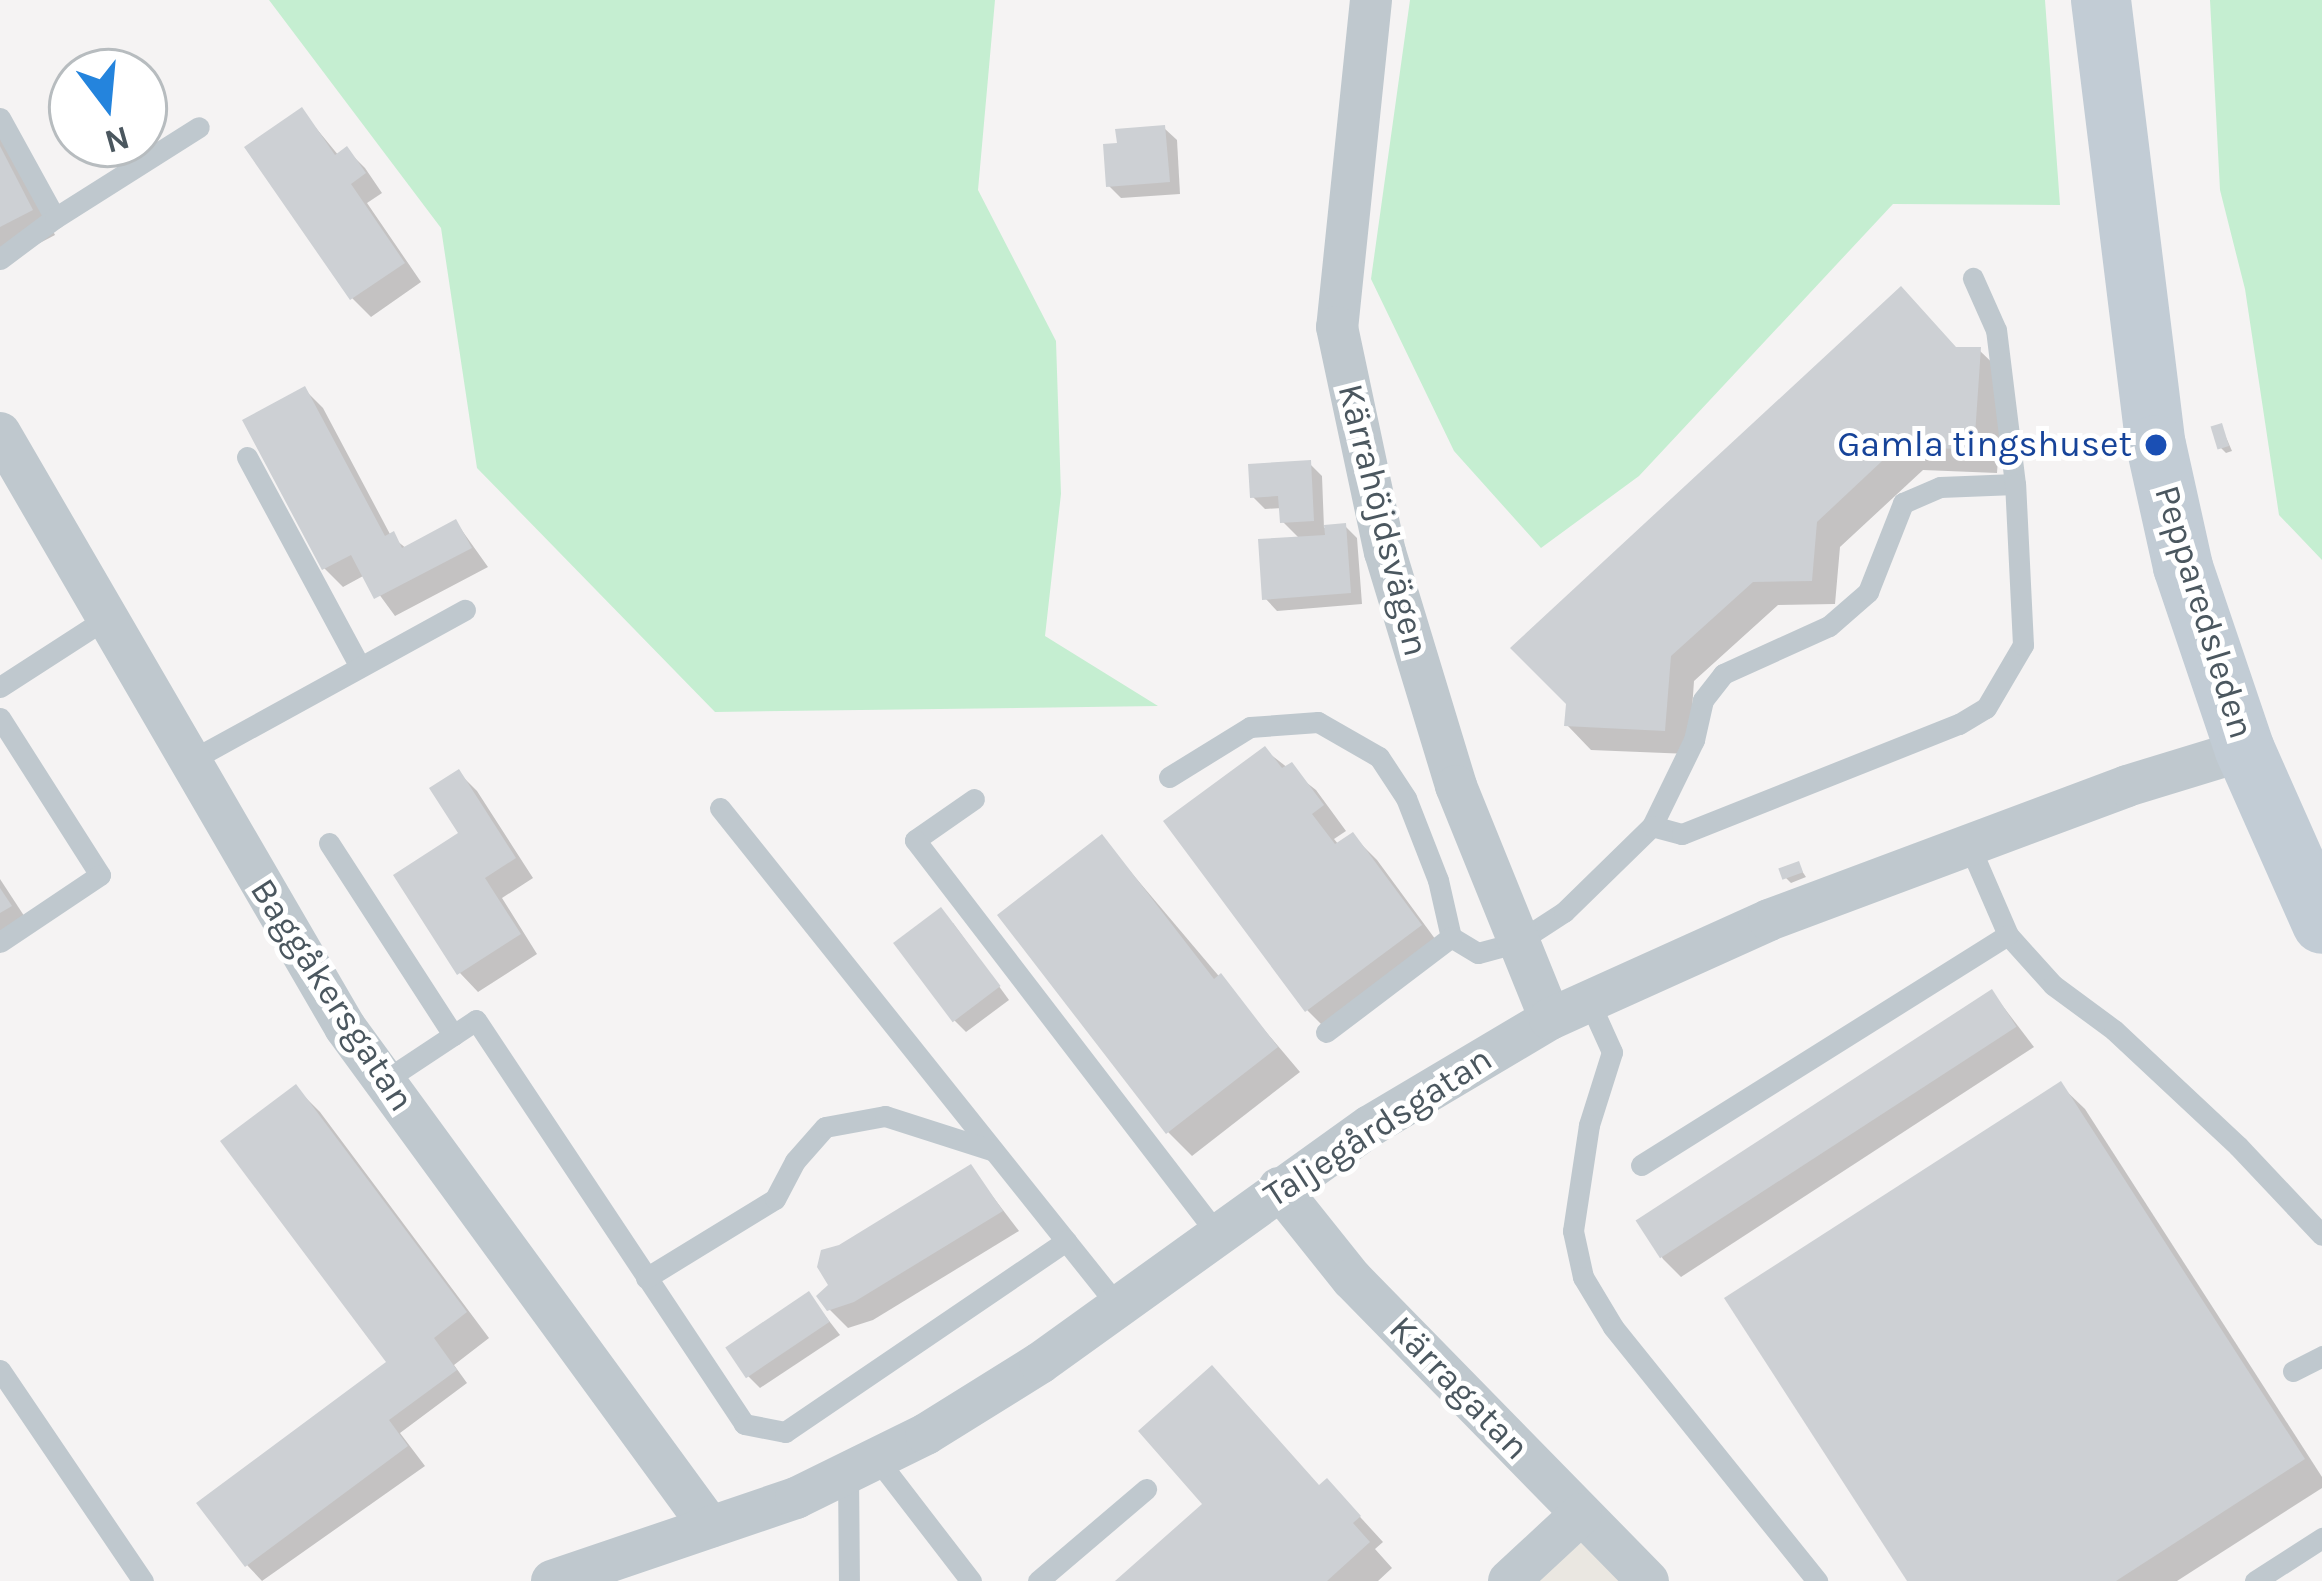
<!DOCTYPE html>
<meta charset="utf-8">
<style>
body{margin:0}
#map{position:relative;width:2322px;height:1581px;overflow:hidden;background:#f5f3f3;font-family:Karla,sans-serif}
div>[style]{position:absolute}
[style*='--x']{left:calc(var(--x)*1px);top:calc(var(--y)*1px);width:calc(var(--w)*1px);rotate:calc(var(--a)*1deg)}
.commercial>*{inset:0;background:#eae7e1}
.green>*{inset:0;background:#c5eed1}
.shadow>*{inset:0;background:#0003}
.building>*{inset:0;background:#cdd0d4;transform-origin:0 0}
.lane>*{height:21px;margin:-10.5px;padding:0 10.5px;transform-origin:10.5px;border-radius:10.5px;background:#bfc8ce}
.street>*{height:42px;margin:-21px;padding:0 21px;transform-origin:21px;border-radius:21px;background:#bfc8ce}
.secondary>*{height:60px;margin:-30px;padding:0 30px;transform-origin:30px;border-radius:30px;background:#c2ccd5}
.dots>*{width:33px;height:33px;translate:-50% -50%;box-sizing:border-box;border:6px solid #fff;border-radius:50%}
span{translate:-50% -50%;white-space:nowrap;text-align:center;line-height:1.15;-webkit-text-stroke:10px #fff;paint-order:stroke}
.transit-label{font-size:36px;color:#164399}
.right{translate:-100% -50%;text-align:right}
.street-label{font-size:36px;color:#4b575f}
.north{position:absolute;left:48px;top:48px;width:120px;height:120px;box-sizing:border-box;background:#fff;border:3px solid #b7bcbf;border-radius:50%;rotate:164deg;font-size:33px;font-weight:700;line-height:48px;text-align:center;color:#4b575f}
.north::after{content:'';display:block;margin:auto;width:42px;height:54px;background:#2484dd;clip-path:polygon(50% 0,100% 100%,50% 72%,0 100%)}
</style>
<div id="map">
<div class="commercial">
<div style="clip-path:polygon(1583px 1541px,1621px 1581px,1537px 1581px)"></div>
</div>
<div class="green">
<div style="clip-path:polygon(269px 0,995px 0,978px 190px,1056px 341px,1061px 494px,1045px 636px,1158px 706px,715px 712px,477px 468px,441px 228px)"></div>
<div style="clip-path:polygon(1410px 0,2045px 0,2060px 205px,1893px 204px,1639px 476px,1541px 548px,1454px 451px,1371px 279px)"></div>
<div style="clip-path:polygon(2210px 0,2322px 0,2322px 560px,2279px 515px,2245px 289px,2220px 190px)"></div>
</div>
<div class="shadow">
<div style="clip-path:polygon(302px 111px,339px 156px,347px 150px,365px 168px,382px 193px,367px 203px,421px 282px,371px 317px,352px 298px)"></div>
<div style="clip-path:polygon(1164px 128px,1177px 140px,1180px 194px,1121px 198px,1109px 186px)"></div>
<div style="clip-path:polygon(0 129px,55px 235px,0 264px)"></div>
<div style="clip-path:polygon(1957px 350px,1979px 350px,2004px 374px,1997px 473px,1923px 470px,1840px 547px,1835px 604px,1778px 605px,1694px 681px,1689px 754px,1591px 750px,1567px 725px)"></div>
<div style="clip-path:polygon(305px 390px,323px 408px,391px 536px,407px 549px,456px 522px,488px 567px,395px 616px,365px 575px,343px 587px,324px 568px)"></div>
<div style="clip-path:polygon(2221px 426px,2232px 451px,2226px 453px,2221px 448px)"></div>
<div style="clip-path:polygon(1309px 463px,1322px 476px,1324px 528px,1345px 526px,1357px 538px,1362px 604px,1277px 611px,1265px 598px,1300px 539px,1283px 522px,1282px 508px,1265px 509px,1253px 497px)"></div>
<div style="clip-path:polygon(1265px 750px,1316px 790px,1346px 831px,1334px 839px,1339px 845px,1353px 836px,1377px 860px,1444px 951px,1331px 1034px,1307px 1010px)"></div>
<div style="clip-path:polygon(459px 773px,477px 791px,533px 878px,502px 898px,537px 954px,478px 992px,460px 973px)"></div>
<div style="clip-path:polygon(1102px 838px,1300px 1072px,1192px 1156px,1168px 1132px)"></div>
<div style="clip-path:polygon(1798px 865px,1806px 877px,1791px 883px,1786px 878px)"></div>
<div style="clip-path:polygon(0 879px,34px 931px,0 953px)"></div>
<div style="clip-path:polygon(953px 923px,1009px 1000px,966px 1032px,954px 1020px)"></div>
<div style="clip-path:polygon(1992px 992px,2034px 1047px,1681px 1277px,1663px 1259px,1640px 1223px)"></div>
<div style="clip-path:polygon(2060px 1085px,2085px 1109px,2322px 1477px,2322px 1488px,2177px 1581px,1910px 1581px)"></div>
<div style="clip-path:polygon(296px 1088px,320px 1112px,489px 1338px,454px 1365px,467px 1383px,400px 1433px,425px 1466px,262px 1581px,247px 1565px,395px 1375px)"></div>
<div style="clip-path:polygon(971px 1168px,1019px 1231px,873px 1320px,848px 1328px,829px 1309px,841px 1247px)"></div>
<div style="clip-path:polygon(809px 1295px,840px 1335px,760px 1388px,748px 1376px)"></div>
<div style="clip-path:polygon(1320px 1488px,1351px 1507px,1383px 1542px,1375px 1549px,1392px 1568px,1378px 1581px,1120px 1581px)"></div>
</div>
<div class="building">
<div style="clip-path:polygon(302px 107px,335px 155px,347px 146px,366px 173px,351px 184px,405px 263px,350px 300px,244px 147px)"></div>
<div style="clip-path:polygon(1165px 125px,1170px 182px,1106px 187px,1103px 144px,1117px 143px,1115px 129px)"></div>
<div style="clip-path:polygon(0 146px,33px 210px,0 227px)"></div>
<div style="clip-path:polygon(1901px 286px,1956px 347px,1981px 347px,1974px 450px,1898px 446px,1817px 522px,1812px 581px,1753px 582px,1671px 656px,1665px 731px,1564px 726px,1566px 704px,1510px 648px)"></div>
<div style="clip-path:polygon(305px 386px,385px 536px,394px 531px,402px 548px,456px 519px,472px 548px,374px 599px,351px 555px,322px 570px,242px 420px)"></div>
<div style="left:2222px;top:423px;width:24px;height:12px;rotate:73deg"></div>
<div style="clip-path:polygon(1311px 460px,1314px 521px,1280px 523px,1278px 496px,1250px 498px,1248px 464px)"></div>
<div style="clip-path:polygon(1346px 523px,1351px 593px,1262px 600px,1258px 539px,1325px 535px,1324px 525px)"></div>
<div style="clip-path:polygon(1265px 746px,1282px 768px,1292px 762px,1324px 805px,1312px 814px,1335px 844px,1353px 832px,1422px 925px,1305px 1012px,1163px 821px)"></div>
<div style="clip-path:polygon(459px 769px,516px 858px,485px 878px,521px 934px,457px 975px,393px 875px,458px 833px,429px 788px)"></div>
<div style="clip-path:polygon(1102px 834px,1214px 979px,1221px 973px,1278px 1047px,1166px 1134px,997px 915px)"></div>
<div style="left:1799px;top:861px;width:12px;height:22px;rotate:70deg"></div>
<div style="clip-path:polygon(0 888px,12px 906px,0 913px)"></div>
<div style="left:941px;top:907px;width:99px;height:60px;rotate:53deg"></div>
<div style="left:1992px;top:989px;width:45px;height:425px;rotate:57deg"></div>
<div style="clip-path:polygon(2061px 1081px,2305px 1459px,2116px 1581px,1907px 1581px,1724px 1298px)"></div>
<div style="clip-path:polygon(296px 1084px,467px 1312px,434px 1338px,457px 1370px,389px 1420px,408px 1446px,245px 1567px,196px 1503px,386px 1362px,220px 1141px)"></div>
<div style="clip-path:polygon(971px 1164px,1003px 1211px,854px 1302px,827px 1311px,816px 1296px,828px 1285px,817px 1267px,821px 1250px,839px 1245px)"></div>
<div style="left:809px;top:1291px;width:37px;height:101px;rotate:56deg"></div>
<div style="clip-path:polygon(1212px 1365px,1319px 1485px,1327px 1478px,1361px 1516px,1353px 1523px,1370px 1542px,1327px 1581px,1115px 1581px,1202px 1504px,1138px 1431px)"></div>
</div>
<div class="lane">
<div style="--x:0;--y:118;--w:114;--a:61.2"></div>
<div style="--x:0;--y:259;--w:69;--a:-36.7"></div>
<div style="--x:55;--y:218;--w:170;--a:-32.3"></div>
<div style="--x:247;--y:457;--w:238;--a:61.7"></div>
<div style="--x:0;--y:687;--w:125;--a:-32.9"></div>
<div style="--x:0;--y:718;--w:186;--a:57.5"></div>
<div style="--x:100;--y:875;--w:120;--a:146.2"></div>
<div style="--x:188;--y:762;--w:316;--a:-28.8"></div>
<div style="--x:1169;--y:777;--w:95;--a:-31.7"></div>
<div style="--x:1250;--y:727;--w:68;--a:-4.2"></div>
<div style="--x:1318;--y:722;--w:70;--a:29.8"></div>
<div style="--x:1379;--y:757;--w:49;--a:56.6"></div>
<div style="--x:1406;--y:798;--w:88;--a:68.7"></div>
<div style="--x:1438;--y:880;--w:58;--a:77.2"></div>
<div style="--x:1451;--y:937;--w:31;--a:31"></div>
<div style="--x:1478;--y:953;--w:39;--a:-15"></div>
<div style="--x:1516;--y:943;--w:57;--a:-32.9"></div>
<div style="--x:1564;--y:912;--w:123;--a:-44.3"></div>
<div style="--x:1652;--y:826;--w:96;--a:-64"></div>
<div style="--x:1694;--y:740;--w:41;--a:-77.3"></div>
<div style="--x:1703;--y:700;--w:33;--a:-52"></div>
<div style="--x:1723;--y:674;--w:116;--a:-24.4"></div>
<div style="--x:1829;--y:626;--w:52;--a:-41.1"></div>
<div style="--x:1868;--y:592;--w:96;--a:-68.5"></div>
<div style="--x:1903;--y:503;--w:40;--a:-23.4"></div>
<div style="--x:1940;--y:487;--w:75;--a:-2.3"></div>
<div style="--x:2015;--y:484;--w:155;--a:-97"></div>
<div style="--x:1996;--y:330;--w:57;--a:-113.9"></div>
<div style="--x:974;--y:799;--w:72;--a:145.2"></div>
<div style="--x:915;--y:840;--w:496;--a:52.5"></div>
<div style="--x:720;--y:808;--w:638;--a:51.37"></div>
<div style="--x:1652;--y:826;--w:31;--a:15"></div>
<div style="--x:1682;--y:834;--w:298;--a:-21.7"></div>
<div style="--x:1959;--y:724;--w:31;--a:-31"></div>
<div style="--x:1986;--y:708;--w:73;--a:-59.6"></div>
<div style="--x:2023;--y:645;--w:161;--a:-92.8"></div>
<div style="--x:329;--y:843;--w:229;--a:57.1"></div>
<div style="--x:1970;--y:847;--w:96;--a:66.6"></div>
<div style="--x:2008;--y:935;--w:67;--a:48"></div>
<div style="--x:2053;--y:985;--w:76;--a:36.4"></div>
<div style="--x:2114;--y:1030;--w:170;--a:43.1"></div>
<div style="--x:2238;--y:1146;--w:122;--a:46.7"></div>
<div style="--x:1589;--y:1001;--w:56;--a:65.7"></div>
<div style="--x:1612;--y:1052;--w:77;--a:107.5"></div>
<div style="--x:1589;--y:1125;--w:107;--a:98.6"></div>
<div style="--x:1573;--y:1231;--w:47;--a:77.7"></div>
<div style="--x:1583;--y:1277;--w:58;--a:59"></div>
<div style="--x:1613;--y:1327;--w:326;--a:51.2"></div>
<div style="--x:1326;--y:1032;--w:157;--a:-37.2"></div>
<div style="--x:384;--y:1081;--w:110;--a:-33.5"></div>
<div style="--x:476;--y:1020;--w:485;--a:56.4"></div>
<div style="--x:744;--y:1424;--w:42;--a:11"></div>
<div style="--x:785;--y:1432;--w:340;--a:-34.2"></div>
<div style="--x:1641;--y:1165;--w:433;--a:-32.1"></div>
<div style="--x:646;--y:1278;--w:151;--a:-31.5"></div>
<div style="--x:775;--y:1199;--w:43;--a:-62.2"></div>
<div style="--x:795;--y:1161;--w:45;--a:-48.6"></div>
<div style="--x:825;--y:1127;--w:61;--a:-10.4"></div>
<div style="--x:885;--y:1116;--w:114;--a:17.8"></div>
<div style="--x:0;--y:1370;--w:255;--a:55.9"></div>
<div style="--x:2293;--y:1371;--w:33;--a:-27"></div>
<div style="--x:877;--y:1459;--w:154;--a:52.4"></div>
<div style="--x:848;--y:1472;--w:109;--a:89.5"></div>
<div style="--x:1038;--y:1581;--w:142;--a:-40.4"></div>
<div style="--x:2255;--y:1581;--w:80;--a:-32.7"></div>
</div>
<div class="street">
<div style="--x:1371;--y:0;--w:329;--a:95.9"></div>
<div style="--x:1337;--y:327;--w:230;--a:78"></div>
<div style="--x:1385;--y:552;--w:245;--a:73.1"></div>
<div style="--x:1456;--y:786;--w:251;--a:68"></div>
<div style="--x:0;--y:433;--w:687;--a:59.85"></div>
<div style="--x:345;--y:1027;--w:619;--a:53.87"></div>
<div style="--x:1279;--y:1188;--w:117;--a:51.3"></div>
<div style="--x:1352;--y:1279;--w:423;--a:45.6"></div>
<div style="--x:552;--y:1581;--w:258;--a:-18.8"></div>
<div style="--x:796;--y:1498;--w:145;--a:-26.2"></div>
<div style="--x:926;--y:1434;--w:134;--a:-31.9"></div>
<div style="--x:1040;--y:1363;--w:406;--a:-35.7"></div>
<div style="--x:1370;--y:1126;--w:209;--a:-30.7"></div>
<div style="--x:1550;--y:1019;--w:240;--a:-24.3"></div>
<div style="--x:1769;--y:920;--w:382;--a:-20.5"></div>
<div style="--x:2127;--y:786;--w:123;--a:-17"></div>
<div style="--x:1509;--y:1581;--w:98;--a:-42.9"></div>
</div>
<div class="secondary">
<div style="--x:2101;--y:0;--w:448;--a:83"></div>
<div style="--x:2156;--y:445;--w:125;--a:77.5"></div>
<div style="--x:2183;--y:567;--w:193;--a:71.3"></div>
<div style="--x:2245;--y:750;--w:190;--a:66.1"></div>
</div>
<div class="dots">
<div style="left:2156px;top:445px;background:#1a4fb4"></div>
</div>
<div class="transit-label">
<span class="right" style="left:2132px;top:445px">Gamla tingshuset</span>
</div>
<div class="street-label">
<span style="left:1383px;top:520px;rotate:76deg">Kärrahöjdsvägen</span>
<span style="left:2204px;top:612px;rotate:73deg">Pepparedsleden</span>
<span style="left:332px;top:995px;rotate:57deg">Baggåkersgatan</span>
<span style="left:1378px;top:1127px;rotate:-33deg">Taljegårdsgatan</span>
<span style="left:1459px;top:1388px;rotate:46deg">Kärragatan</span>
</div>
<div class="north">N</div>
</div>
